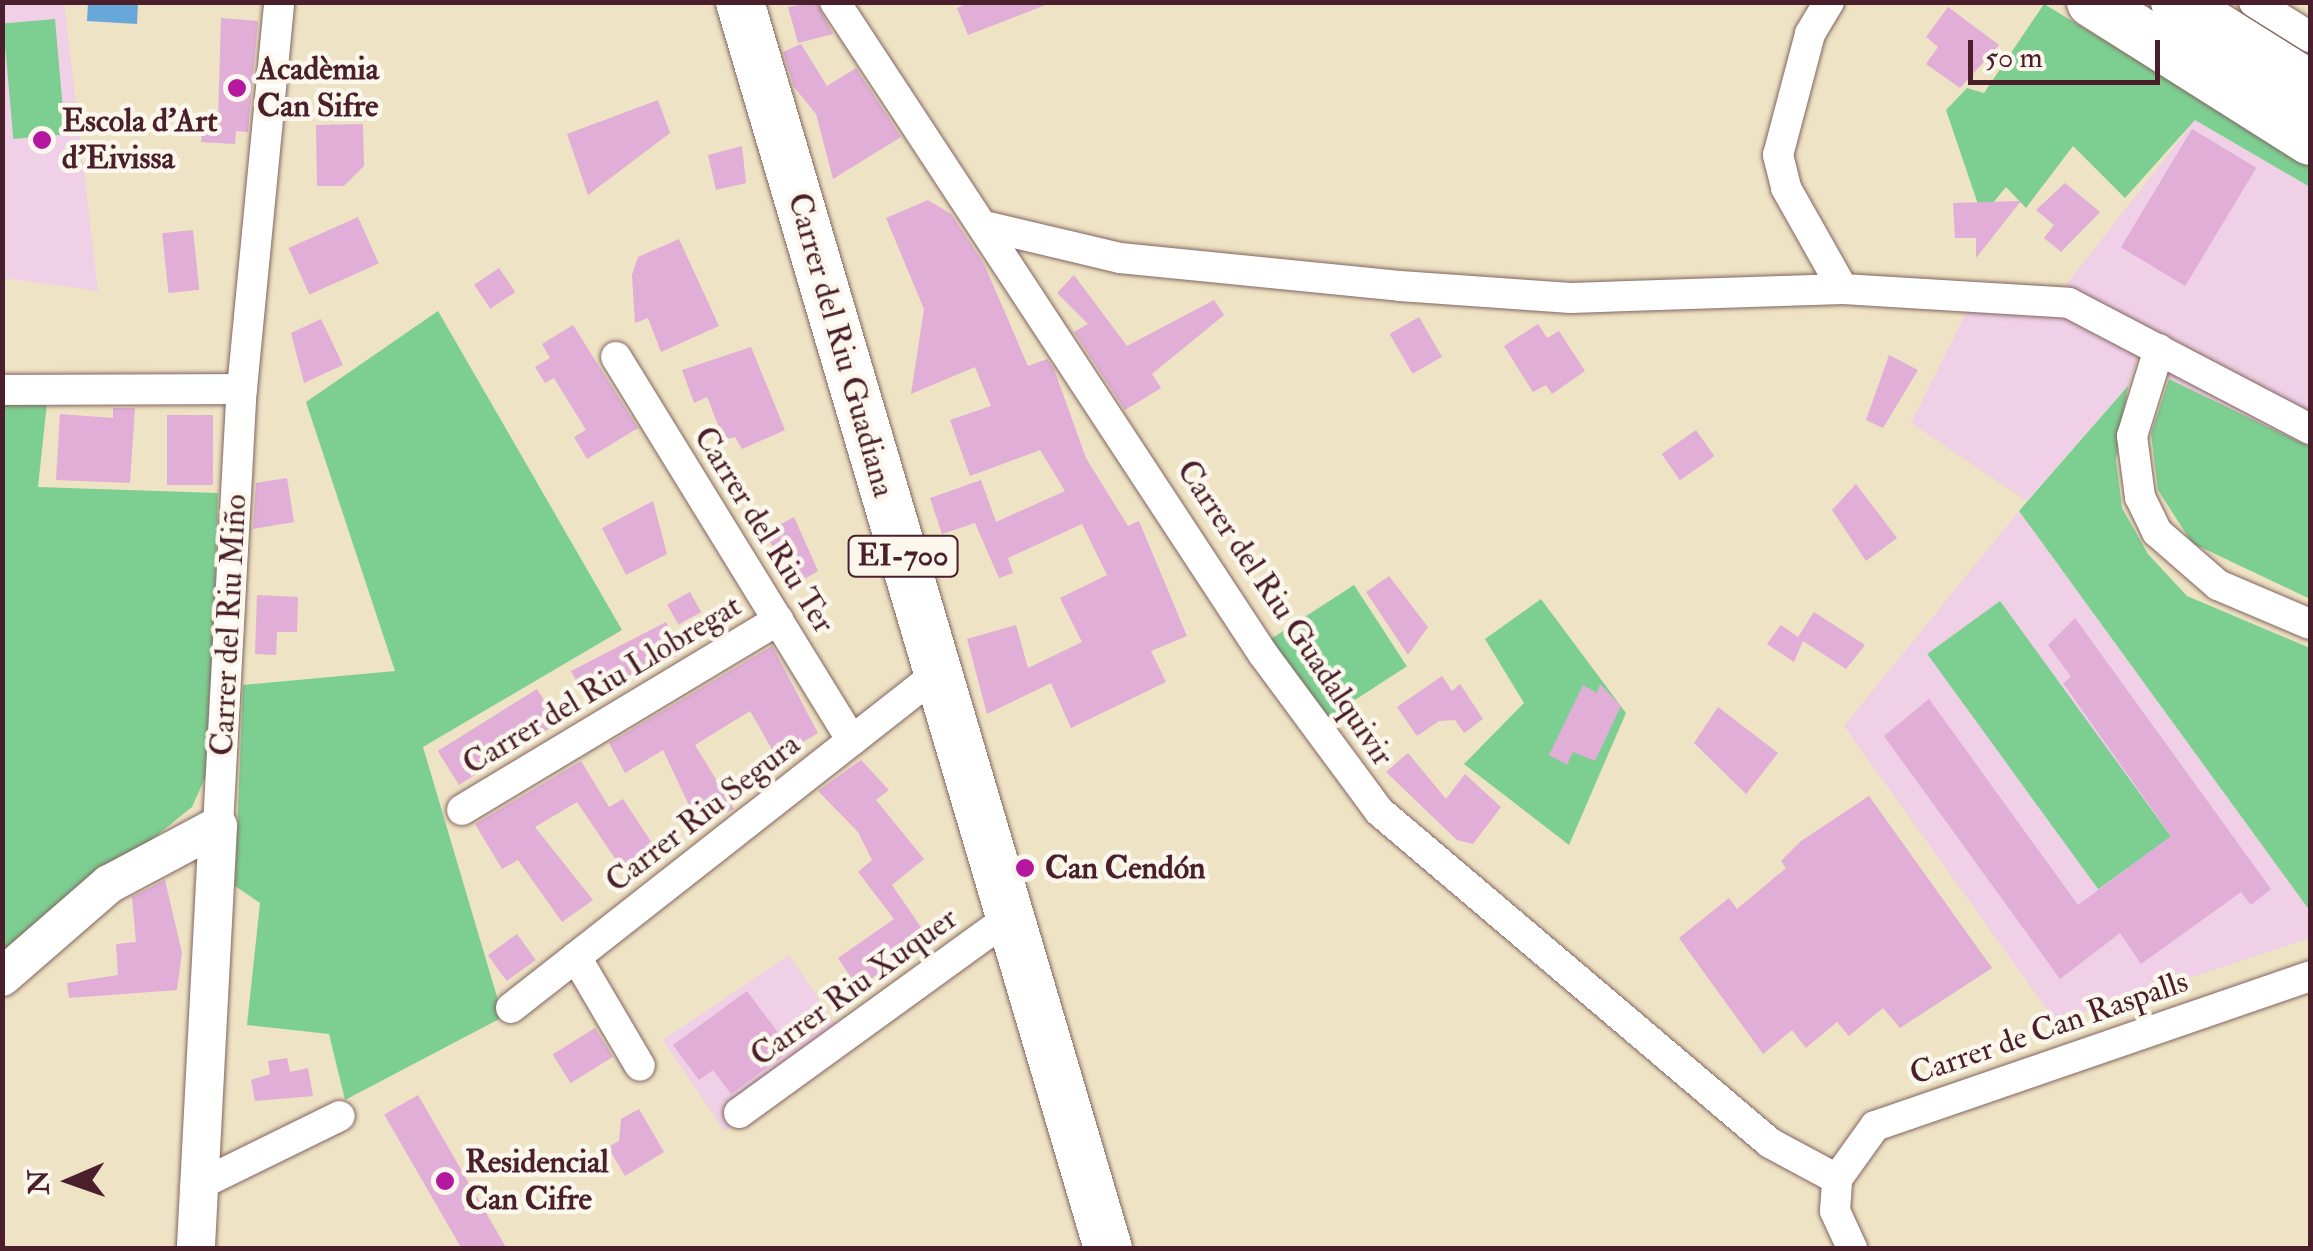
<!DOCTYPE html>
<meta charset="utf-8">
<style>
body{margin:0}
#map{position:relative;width:2313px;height:1251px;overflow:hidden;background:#eee3c4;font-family:"IM FELL Double Pica",serif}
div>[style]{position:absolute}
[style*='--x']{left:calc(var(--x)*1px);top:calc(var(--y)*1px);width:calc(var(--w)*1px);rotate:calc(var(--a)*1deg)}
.built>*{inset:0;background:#efd0e6;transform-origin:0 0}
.green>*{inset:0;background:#7dcf91;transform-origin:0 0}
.water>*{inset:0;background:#67a7da}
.building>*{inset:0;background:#e0aed6;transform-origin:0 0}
.roads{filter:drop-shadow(0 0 2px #836461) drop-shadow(0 0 2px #836461)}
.minor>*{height:30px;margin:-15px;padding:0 15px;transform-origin:15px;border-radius:15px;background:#fff}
.tertiary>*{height:38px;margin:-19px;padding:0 19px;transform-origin:19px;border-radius:19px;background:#fff}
.primary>*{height:48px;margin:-24px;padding:0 24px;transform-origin:24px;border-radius:24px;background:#fff}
.trunk>*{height:50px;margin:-25px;padding:0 25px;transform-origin:25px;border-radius:25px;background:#fff}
.dots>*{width:28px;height:28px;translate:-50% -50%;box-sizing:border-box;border:5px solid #fbf7ec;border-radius:50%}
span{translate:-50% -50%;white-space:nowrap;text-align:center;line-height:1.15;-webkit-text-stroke:9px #fbf7ec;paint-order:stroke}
.shield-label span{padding:2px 8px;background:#fbf7ec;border:2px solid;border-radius:8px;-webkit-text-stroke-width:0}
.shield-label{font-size:30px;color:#4a1f2b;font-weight:700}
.poi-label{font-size:32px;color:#4a1f2b;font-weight:700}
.left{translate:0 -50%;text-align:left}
.street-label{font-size:32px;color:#4a1f2b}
.frame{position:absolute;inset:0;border:5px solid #4a1f2b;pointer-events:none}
.north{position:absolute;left:20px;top:1131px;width:100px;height:100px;-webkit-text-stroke:8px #fbf7ec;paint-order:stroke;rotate:268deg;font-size:28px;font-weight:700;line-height:40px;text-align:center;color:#4a1f2b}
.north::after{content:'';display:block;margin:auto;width:35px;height:45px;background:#4a1f2b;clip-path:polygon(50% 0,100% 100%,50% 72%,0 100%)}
.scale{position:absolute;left:1968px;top:40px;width:192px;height:45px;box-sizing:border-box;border:5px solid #4a1f2b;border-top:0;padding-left:12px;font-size:30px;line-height:35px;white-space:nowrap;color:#4a1f2b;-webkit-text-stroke:8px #fbf7ec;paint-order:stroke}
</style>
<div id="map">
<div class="built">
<div style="clip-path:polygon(3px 3px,64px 3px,98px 291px,3px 278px)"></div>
<div style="clip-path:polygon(2195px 120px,2310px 187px,2310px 447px,2169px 379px,2139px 352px,2128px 386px,2027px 501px,1911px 423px,1969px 307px,2044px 313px)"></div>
<div style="clip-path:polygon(2019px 511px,2310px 911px,2310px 938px,2056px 1022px,1844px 726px)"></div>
<div style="left:789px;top:955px;width:110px;height:152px;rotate:56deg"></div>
</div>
<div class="green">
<div style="clip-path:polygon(2044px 4px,2310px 164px,2310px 187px,2195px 120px,2125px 198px,2073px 146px,2026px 208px,2006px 187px,1982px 216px,1946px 110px,1967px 88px,1984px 93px)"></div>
<div style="left:55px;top:19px;width:116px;height:52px;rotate:85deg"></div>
<div style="clip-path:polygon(438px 311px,622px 630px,423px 747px,503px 1017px,345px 1100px,329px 1034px,247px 1025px,260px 903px,235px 886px,243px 685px,395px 671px,306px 402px)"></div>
<div style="clip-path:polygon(2169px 379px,2310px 447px,2310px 599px,2192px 543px,2158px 490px,2151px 434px)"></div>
<div style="clip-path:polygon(2128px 386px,2116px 460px,2122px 508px,2148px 554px,2187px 596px,2310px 648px,2310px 911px,2019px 511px)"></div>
<div style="clip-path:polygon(3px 401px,47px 403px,38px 487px,218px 493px,210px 767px,192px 807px,3px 960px)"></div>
<div style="left:1354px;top:585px;width:97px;height:114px;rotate:57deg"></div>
<div style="clip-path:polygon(1541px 599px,1626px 713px,1569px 845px,1464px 764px,1524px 703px,1485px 639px)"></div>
<div style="left:2000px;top:601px;width:291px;height:90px;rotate:54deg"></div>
</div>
<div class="water">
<div style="clip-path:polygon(88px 3px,138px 3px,137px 24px,87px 21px)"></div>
</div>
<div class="building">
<div style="clip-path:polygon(816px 2px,833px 34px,798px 43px,788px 7px)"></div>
<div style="clip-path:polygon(971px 2px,1048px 2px,1048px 4px,968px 35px,957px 8px)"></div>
<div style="clip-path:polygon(1948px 7px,1999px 45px,1960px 88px,1926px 64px,1938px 47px,1926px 37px)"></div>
<div style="clip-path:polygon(221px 18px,258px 21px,248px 132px,236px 131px,235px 144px,201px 142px,203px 122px,218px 123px)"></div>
<div style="clip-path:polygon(801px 44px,827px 86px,856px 68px,901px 137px,833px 179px,816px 114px,794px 87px,783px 52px)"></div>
<div style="clip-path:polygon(658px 100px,670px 133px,588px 195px,567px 134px)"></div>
<div style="clip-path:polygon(363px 124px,364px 166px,344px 186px,317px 186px,316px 125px)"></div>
<div style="left:2192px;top:129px;width:75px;height:138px;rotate:31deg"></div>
<div style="clip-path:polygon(742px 146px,746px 183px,716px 190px,708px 155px)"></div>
<div style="clip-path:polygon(2065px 183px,2100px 212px,2061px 252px,2044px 238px,2054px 225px,2036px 210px)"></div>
<div style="clip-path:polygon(928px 200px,951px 214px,984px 264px,1028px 366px,1047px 359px,1054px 369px,1086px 458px,1128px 526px,1139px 521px,1187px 636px,1151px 651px,1166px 682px,1071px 728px,1051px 683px,987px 714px,967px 639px,1016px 625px,1028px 668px,1082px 642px,1060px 598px,1107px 575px,1082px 524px,1008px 558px,1013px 573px,999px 578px,975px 523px,942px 534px,930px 498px,981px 480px,996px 522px,1065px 491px,1040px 450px,970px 476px,950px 420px,991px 406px,975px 367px,911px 394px,924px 309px,886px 218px)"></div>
<div style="clip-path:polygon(2021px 201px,1976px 258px,1976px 238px,1955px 238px,1953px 203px)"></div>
<div style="left:358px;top:217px;width:51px;height:76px;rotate:66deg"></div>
<div style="left:193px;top:230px;width:60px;height:31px;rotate:84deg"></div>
<div style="clip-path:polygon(679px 239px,719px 326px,661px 352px,648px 318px,635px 323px,632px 275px,638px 257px)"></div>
<div style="left:499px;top:268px;width:29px;height:30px;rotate:56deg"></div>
<div style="clip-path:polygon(1074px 275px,1127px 346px,1214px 300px,1224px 315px,1152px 374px,1161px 388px,1125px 410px,1074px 332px,1088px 324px,1057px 293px)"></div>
<div style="left:1419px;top:317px;width:46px;height:34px;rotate:60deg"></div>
<div style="clip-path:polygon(321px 319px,343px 365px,304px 383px,291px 333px)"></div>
<div style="clip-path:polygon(1538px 324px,1547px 338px,1559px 331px,1585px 371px,1552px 394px,1546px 385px,1533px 392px,1504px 346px)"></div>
<div style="clip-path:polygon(573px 325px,638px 428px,587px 459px,574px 437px,586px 430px,554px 378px,545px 383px,535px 367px,550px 358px,542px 344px)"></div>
<div style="clip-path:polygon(751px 347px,785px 430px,742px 449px,735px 437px,724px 440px,707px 397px,694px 403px,682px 370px)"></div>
<div style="clip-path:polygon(1889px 355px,1918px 370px,1883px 428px,1866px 420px)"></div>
<div style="clip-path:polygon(113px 408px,135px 408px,130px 483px,56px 480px,60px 414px,113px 418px)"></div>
<div style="left:167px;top:415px;width:46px;height:70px"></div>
<div style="left:1696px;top:430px;width:32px;height:42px;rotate:55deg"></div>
<div style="clip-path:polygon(287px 478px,294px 522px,253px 529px,256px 483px)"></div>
<div style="clip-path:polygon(1856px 484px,1897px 538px,1866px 561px,1832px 510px)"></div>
<div style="clip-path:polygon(653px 501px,667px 554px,626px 575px,602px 528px)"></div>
<div style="clip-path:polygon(794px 517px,818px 571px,794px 585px,765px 533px)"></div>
<div style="clip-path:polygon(1389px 576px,1428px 627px,1408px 655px,1366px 592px)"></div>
<div style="left:690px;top:592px;width:23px;height:26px;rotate:61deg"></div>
<div style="clip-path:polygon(257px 595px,298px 597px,297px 632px,277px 632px,276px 655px,255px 654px)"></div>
<div style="clip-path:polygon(1814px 612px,1865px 645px,1846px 669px,1803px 641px,1794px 662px,1767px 644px,1781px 625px,1798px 637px)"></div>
<div style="clip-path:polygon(2075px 618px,2271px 889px,2251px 905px,2241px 892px,2141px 964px,2120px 933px,2060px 979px,1884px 736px,1929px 699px,2078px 905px,2171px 836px,2063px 683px,2071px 677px,2048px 645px)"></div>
<div style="clip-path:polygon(666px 622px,684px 653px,606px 687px,609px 694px,589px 705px,571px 671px)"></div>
<div style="clip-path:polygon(772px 646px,818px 733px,777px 758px,750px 711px,695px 745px,734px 809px,707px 822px,703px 812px,694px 816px,663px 750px,625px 773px,609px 743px)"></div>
<div style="clip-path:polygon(1442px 676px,1452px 691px,1460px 684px,1483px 719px,1464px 733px,1455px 720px,1439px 721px,1417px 736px,1397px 707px)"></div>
<div style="clip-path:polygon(1600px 684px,1621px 706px,1595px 761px,1573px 752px,1567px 765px,1549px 755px,1583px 685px,1597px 693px)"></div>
<div style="left:537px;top:689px;width:40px;height:117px;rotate:58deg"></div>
<div style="clip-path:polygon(1718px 707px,1778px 753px,1746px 794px,1694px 743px)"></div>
<div style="clip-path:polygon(1408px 753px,1446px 799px,1465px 774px,1501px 807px,1473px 844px,1457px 840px,1386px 772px)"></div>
<div style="clip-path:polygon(861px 760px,889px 790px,876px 800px,924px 859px,892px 885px,929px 939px,858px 988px,838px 958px,894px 919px,858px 872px,872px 860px,858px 832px,818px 791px)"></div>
<div style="clip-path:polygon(581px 761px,609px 807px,623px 799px,656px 849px,624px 872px,577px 802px,535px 827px,593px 900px,562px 922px,518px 860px,502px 869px,475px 824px)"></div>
<div style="clip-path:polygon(1869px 796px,1992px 968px,1900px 1028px,1883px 1008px,1849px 1036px,1837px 1022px,1806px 1048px,1792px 1030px,1763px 1054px,1679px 938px,1729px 898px,1737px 909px,1786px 868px,1781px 861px,1801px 841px)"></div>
<div style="clip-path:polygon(165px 880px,182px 953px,177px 990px,69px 998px,67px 983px,118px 975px,116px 944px,136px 942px,132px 897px)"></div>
<div style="left:517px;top:934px;width:32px;height:36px;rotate:54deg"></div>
<div style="clip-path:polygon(747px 991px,791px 1050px,731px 1094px,713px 1070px,699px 1080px,673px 1045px)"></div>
<div style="left:595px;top:1028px;width:34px;height:50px;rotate:58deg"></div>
<div style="clip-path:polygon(287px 1058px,290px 1072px,308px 1068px,313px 1096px,255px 1101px,251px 1080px,270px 1074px,268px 1061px)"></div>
<div style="left:418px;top:1095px;width:177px;height:39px;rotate:60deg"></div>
<div style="clip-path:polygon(639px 1109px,664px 1152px,625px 1176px,608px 1147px,619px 1141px,621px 1119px)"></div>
</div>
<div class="roads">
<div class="minor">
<div style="--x:835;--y:2;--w:780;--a:56.72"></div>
<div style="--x:1263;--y:654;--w:195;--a:53.5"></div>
<div style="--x:1379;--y:811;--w:513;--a:40.33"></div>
<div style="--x:1770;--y:1143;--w:76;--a:28.2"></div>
<div style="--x:1829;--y:2;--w:37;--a:121"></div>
<div style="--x:1810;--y:34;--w:125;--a:104.8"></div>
<div style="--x:1778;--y:155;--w:34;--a:76"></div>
<div style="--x:1786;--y:188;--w:116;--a:60.6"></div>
<div style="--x:2254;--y:2;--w:66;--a:32"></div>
<div style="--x:989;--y:227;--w:135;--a:13.3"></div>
<div style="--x:1120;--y:258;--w:281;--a:5.7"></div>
<div style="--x:1400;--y:286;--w:171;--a:4"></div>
<div style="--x:1571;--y:298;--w:272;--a:-1.9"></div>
<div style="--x:1843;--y:289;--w:226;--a:3.5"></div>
<div style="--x:2069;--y:303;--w:272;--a:27.6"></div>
<div style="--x:2159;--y:349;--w:91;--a:107.2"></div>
<div style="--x:2132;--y:436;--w:62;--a:82.5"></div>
<div style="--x:2140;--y:497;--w:39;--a:64"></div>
<div style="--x:2157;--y:532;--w:81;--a:41"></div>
<div style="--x:2218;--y:585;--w:100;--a:23"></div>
<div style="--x:616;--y:357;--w:450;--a:58.4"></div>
<div style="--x:2;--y:390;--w:240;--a:-0.2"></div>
<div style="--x:462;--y:810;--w:369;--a:-31"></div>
<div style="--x:218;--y:826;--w:438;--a:-86.9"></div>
<div style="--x:242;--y:389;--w:389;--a:-84.5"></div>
<div style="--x:576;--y:957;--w:126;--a:59.6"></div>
<div style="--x:511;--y:1008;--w:543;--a:-38.12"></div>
<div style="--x:739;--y:1113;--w:334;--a:-35.9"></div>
<div style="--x:195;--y:1187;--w:161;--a:-26.1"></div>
<div style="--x:1852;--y:1248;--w:41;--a:-114.7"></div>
<div style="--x:1835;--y:1211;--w:32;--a:-86"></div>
<div style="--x:1837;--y:1179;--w:65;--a:-54.4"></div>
<div style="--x:1875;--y:1126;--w:460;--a:-19"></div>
</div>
<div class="tertiary">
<div style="--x:2;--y:977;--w:142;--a:-41"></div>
<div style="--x:109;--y:884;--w:123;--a:-28"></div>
<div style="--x:218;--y:826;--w:423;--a:93"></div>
</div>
<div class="primary">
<div style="--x:740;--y:2;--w:1299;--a:73.55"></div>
</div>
<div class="trunk">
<div style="--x:2092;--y:2;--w:258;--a:32.3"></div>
<div style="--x:2176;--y:2;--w:158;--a:32.1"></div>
</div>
</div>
<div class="dots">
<div style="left:237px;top:88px;background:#b5179e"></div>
<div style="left:42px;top:140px;background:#b5179e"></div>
<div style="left:1025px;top:868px;background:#b5179e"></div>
<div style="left:445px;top:1181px;background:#b5179e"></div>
</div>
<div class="shield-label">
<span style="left:903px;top:556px">EI-700</span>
</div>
<div class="poi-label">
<span class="left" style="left:257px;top:88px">Acadèmia<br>Can Sifre</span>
<span class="left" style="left:62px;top:140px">Escola d'Art<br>d'Eivissa</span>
<span class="left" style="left:1045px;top:868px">Can Cendón</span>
<span class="left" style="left:465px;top:1181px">Residencial<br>Can Cifre</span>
</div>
<div class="street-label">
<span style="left:841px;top:345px;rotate:74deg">Carrer del Riu Guadiana</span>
<span style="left:764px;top:530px;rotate:58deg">Carrer del Riu Ter</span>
<span style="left:1285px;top:613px;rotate:56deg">Carrer del Riu Guadalquivir</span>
<span style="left:229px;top:625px;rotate:-87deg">Carrer del Riu Miño</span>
<span style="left:602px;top:685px;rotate:-31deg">Carrer del Riu Llobregat</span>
<span style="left:703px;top:813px;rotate:-38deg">Carrer Riu Segura</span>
<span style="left:854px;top:987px;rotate:-36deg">Carrer Riu Xuquer</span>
<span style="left:2049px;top:1028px;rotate:-19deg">Carrer de Can Raspalls</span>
</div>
<div class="frame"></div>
<div class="north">N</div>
<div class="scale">50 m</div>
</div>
